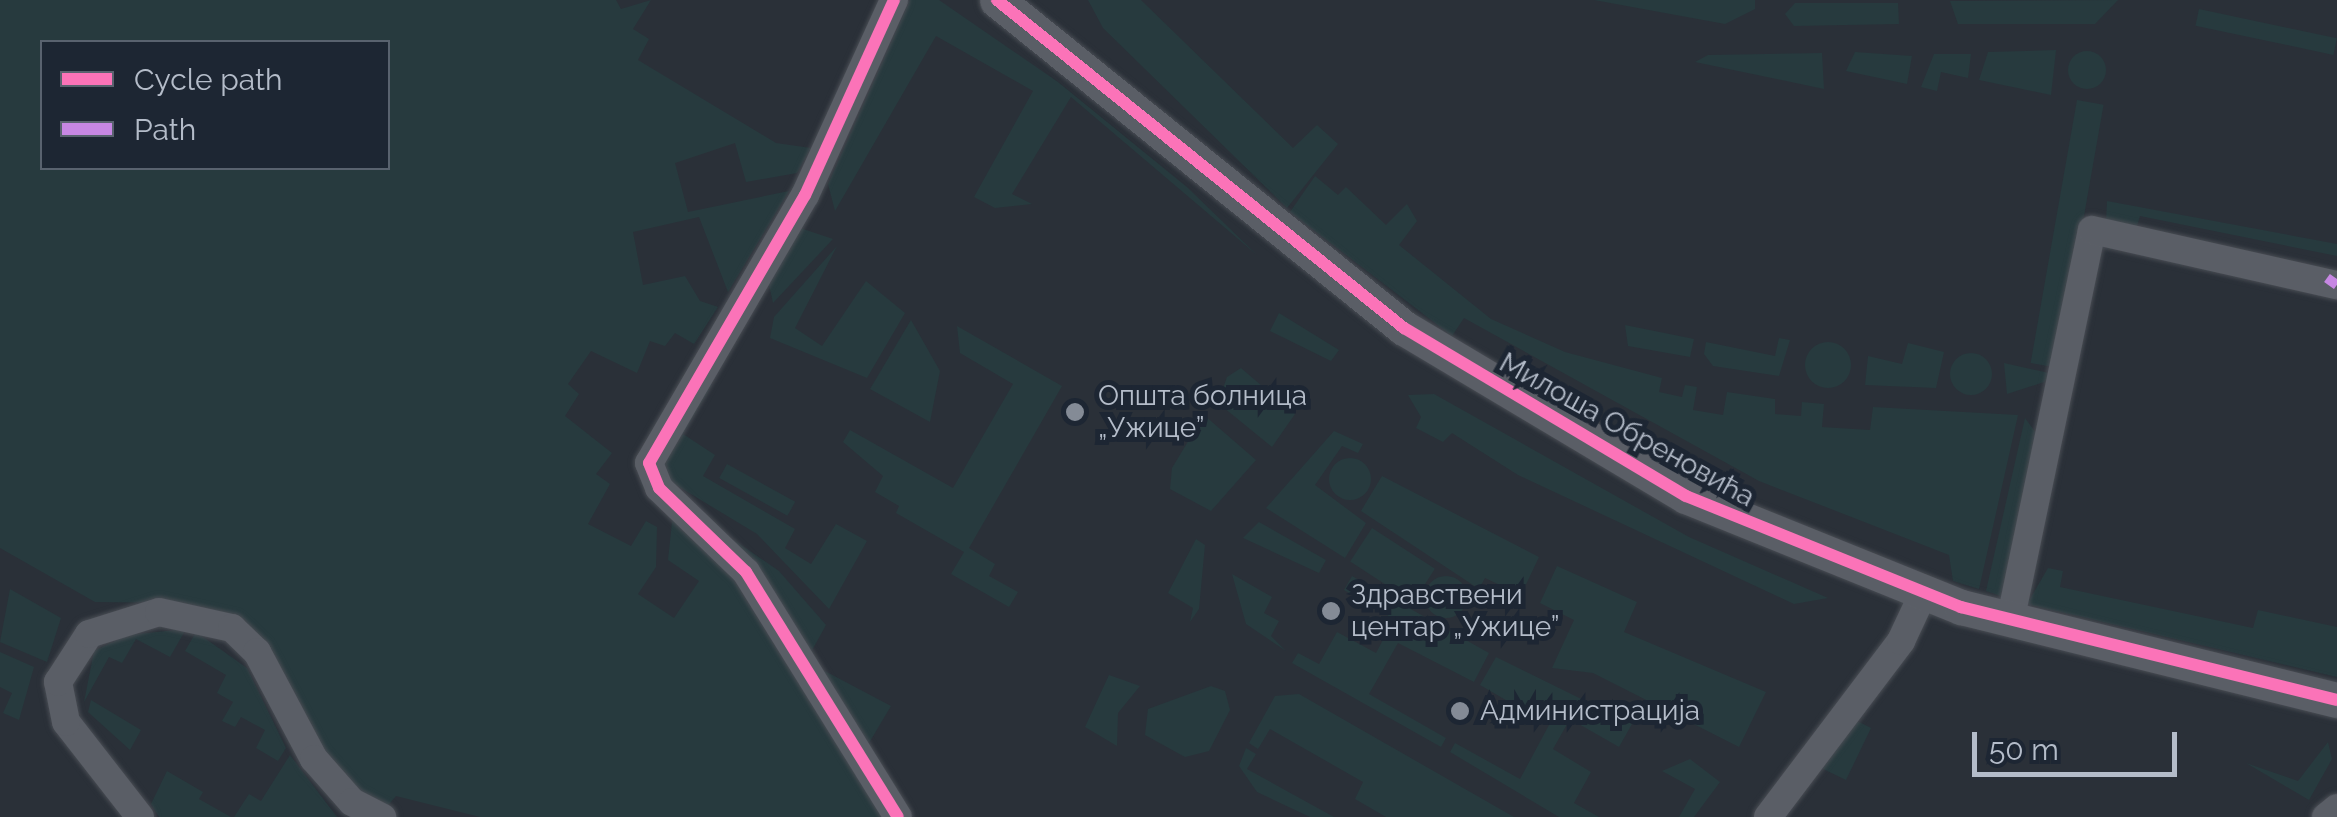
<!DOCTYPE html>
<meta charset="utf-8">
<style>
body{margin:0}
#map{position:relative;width:2337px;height:817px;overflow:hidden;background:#2a3038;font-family:Raleway,sans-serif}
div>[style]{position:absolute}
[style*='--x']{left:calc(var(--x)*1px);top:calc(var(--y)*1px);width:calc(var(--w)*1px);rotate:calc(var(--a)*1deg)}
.green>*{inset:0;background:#273a3e;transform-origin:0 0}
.round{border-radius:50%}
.roads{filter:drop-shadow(0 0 2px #484c53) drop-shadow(0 0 2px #484c53)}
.minor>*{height:28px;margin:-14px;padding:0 14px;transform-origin:14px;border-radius:14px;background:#5a5e66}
.tertiary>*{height:35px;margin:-17.5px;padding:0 17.5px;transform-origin:17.5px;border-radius:17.5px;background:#5a5e66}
.quiet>*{height:10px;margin-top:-5px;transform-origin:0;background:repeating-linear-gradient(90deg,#c787e3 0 20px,transparent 0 30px)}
.cycleway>*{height:12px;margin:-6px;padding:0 6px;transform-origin:6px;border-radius:6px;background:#fb73b8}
.dots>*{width:28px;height:28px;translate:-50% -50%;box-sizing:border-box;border:5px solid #1d2633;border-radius:50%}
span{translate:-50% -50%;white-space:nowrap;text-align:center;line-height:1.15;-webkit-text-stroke:10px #1d2633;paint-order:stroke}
.poi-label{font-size:28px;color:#b4bcc9}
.left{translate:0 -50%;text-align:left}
.street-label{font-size:28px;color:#b4bcc9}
.legend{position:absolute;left:40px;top:40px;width:350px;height:130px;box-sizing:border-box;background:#1d2633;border:2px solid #59626f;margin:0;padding:12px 18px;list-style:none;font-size:30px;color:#b4bcc9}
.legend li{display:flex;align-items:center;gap:20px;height:50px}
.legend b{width:50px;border:2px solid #59626f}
.scale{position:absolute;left:1972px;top:732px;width:205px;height:45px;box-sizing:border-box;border:5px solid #b4bcc9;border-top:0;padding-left:12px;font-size:30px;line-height:35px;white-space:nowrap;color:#b4bcc9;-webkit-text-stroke:8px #1d2633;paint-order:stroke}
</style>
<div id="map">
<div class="green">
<div style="clip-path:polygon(evenodd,0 0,616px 0,621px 9px,651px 0,633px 29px,649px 39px,638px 60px,776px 143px,811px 148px,797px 173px,746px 182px,735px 143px,675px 163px,688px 212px,789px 191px,728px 292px,699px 217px,633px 232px,643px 285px,685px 276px,700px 301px,718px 307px,694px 344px,675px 333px,665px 346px,650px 341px,637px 373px,591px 351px,568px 384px,579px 394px,565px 416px,612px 453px,596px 474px,610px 484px,588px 524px,631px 546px,646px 521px,657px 527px,656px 567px,638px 594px,674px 618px,699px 581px,668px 560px,673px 513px,717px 553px,882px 817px,480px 817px,396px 796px,386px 808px,348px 784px,231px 616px,185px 603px,95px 602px,0 548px,0 0,42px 42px,388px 42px,388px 168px,42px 168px,42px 42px)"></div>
<div style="clip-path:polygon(910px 0,939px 0,1058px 82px,1188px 188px,1257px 255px,1071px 97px,1012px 194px,1032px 204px,995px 208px,974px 197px,1033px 91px,936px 36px,835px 211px,828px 184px)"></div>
<div style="clip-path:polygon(1088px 0,1141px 0,1293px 148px,1317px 125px,1338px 144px,1287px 208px,1103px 28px)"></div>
<div style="clip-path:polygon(1594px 0,1755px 0,1755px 9px,1725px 24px)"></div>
<div style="clip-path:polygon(2118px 0,2095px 24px,1958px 24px,1950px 1px)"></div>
<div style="clip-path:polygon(1795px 3px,1898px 3px,1899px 24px,1794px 26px,1785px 14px)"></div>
<div style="left:2199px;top:9px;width:141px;height:17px;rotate:12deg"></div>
<div class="round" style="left:2068px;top:51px;width:38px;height:38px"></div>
<div style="clip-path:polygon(1855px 52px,1912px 56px,1907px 84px,1846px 71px)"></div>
<div style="clip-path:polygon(1988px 52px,2056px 50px,2051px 95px,1979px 80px)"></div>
<div style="clip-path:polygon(1822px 53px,1824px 89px,1695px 62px,1708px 55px)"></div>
<div style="clip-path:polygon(1934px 54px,1971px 54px,1968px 78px,1941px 72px,1937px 91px,1921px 87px)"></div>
<div style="left:2077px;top:100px;width:27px;height:267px;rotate:10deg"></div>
<div style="clip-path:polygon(1315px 176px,1338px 195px,1346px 187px,1386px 225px,1407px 204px,1417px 221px,1399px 245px,1491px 319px,1565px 352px,1662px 378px,1659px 392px,1682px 397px,1685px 385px,1697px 387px,1693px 410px,1723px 415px,1727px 392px,1775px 399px,1775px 414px,1801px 416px,1802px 402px,1824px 404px,1822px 427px,1870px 430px,1873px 407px,2018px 415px,1979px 589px,1953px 581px,1949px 555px,1759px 481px,1464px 318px,1452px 336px,1290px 212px)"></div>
<div style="clip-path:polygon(2107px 201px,2337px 244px,2337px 256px,2140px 216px,2136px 229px,2106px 221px)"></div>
<div style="clip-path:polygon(800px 228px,833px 239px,773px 303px,768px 280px)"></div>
<div style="clip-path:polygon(837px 246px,795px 328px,822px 346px,866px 281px,905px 313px,867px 378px,770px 338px,774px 317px)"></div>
<div style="clip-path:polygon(1279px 313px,1339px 350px,1331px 361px,1270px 331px)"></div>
<div style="clip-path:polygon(911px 320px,940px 371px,930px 422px,870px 389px)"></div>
<div style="clip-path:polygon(1625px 325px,1694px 339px,1690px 357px,1628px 346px)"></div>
<div style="clip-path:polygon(957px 326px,1062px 386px,969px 548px,995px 564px,989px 576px,1018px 592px,1009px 607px,951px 574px,964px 552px,896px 513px,899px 506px,875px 492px,883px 476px,843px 442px,850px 430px,953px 488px,1013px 384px,960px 353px)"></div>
<div style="clip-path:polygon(1779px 338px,1790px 340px,1779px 376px,1713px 366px,1704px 354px,1706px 342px,1775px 356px)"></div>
<div class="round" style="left:1805px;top:342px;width:46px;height:46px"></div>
<div style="clip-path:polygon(1908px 343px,1944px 352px,1936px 388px,1865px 385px,1868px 356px,1902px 364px)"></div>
<div class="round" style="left:1950px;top:353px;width:42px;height:42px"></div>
<div style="clip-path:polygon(2004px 363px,2049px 373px,2047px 381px,2007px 394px)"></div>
<div style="clip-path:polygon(1241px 368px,1295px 414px,1272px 447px,1218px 403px,1227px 377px)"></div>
<div style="clip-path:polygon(705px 380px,712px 385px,683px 434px,715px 455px,703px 476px,795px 529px,785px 548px,811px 564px,836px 524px,867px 541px,829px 609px,757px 534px,671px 482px,663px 466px)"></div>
<div style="clip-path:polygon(1434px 394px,1689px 537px,1828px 598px,1794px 604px,1518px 475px,1452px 433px,1443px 442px,1416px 428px,1421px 417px,1408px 395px)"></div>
<div style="clip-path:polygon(1204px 415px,1256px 460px,1211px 511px,1170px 489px,1172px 468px)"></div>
<div style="clip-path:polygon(2025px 418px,2038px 436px,2004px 597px,1986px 591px)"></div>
<div style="clip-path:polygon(1334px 431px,1363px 444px,1358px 453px,1342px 446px,1315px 485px,1366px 523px,1345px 558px,1266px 508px)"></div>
<div class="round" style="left:1329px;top:458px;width:42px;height:42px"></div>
<div style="left:727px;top:464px;width:78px;height:16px;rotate:29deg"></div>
<div style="clip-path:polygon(1382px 476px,1539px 557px,1521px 595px,1485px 578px,1479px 589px,1361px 511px)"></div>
<div style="clip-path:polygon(1259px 522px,1326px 560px,1319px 573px,1243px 538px)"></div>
<div style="left:1372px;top:528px;width:75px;height:40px;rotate:33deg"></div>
<div style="clip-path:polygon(1196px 539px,1205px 545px,1199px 609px,1190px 622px,1193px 608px,1168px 593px)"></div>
<div style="clip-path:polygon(734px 540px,779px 571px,826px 625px,810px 654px)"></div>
<div style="clip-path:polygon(1557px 566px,1637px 602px,1624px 632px,1766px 692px,1739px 747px,1593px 673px,1552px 668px,1574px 620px,1540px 603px)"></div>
<div style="clip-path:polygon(2048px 568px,2063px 571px,2060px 587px,2253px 628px,2258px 610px,2337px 627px,2337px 677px,2027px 604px)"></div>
<div style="clip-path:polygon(1232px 574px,1272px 597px,1264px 613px,1279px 621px,1271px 636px,1286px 651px,1246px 624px)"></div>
<div class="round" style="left:1425px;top:576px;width:42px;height:42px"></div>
<div style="clip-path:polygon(1352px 576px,1489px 653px,1474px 682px,1398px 643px,1369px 694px,1446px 738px,1441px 747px,1292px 663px,1298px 653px,1319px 664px,1337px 632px,1376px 653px,1394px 619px,1344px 590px)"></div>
<div style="clip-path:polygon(10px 589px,61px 618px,47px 662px,0 642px)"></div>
<div style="clip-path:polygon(186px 629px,170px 657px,136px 639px,122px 663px,109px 657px,84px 702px,94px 651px,127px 635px)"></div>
<div style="clip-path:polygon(196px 632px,247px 668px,286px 748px,278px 761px,256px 748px,265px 730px,241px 717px,235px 727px,222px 721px,233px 702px,217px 693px,226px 675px,185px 651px)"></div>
<div style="clip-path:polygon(0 652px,34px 667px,19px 720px,3px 713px,12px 693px,0 687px)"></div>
<div style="clip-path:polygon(1496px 657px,1632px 724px,1619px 747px,1570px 719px,1553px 749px,1591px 772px,1574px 803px,1599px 817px,1559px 817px,1450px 752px,1455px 743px,1520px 779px,1549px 725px,1480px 685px)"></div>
<div style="clip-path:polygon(821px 669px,891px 706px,863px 753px)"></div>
<div style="clip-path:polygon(1109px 675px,1140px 686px,1118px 713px,1117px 746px,1085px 727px)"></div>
<div style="clip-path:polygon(1211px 686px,1225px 691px,1230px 710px,1209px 751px,1185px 757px,1145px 735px,1148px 709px)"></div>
<div style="clip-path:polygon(1299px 694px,1514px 817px,1386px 817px,1355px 799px,1363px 782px,1270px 729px,1258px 749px,1249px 743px,1275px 696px)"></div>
<div style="clip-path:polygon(91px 700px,141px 730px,130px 750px,88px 712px)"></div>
<div style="clip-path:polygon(1855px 720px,1871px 728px,1846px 780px,1819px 767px)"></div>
<div style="clip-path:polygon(2328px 742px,2332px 759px,2309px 800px,2246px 763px,2298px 781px)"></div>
<div style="clip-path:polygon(1246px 748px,1256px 754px,1247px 769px,1334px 817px,1310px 817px,1257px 792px,1239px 766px)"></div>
<div style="clip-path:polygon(290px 755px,337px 817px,234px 817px,249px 794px,261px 801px)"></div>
<div style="clip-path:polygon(1690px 759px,1720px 782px,1694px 817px,1679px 817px,1695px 789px,1662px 771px)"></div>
<div style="clip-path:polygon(167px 771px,203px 792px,199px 799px,231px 817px,159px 817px,151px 804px)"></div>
</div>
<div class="roads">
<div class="minor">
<div style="--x:894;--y:0;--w:214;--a:114.5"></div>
<div style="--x:805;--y:195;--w:310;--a:120.2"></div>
<div style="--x:649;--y:463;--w:27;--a:68"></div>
<div style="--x:659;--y:488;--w:121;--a:44"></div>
<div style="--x:746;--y:572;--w:288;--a:58.2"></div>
<div style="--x:2010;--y:622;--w:400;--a:-78.2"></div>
<div style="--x:2092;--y:230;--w:251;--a:12.7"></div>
<div style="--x:140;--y:817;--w:120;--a:-127.9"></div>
<div style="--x:66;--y:722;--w:41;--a:-101.3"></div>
<div style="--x:58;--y:682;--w:57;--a:-57.1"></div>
<div style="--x:89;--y:634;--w:73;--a:-17.4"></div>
<div style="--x:159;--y:612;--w:75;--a:12.4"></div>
<div style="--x:232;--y:628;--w:35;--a:44"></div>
<div style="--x:257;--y:652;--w:121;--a:62"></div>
<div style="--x:314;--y:759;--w:57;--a:48.5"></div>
<div style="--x:352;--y:802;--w:34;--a:27"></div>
<div style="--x:1768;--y:817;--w:221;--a:-52.9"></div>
<div style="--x:1901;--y:641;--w:52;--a:-64.9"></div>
<div style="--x:2326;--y:817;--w:14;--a:-39"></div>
</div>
<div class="tertiary">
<div style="--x:997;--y:0;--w:523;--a:38.87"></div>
<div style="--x:1404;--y:328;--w:328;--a:30.8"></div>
<div style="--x:1686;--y:496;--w:297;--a:22"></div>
<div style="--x:1961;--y:607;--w:387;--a:13.9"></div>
</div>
</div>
<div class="quiet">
<div style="--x:2327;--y:278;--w:12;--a:35"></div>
</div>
<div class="cycleway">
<div style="--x:894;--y:0;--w:214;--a:114.5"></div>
<div style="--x:805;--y:195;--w:310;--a:120.2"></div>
<div style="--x:649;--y:463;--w:27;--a:68"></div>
<div style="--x:659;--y:488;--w:121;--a:44"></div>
<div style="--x:746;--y:572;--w:288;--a:58.2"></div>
<div style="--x:997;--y:0;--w:523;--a:38.87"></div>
<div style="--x:1404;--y:328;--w:328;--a:30.8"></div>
<div style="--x:1686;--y:496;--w:297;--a:22"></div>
<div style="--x:1961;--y:607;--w:387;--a:13.9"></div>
</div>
<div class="dots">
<div style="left:1075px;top:412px;background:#848b96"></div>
<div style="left:1331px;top:611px;background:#848b96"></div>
<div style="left:1460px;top:711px;background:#848b96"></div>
</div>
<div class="poi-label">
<span class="left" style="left:1098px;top:412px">Општа болница<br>„Ужице”</span>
<span class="left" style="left:1351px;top:611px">Здравствени<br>центар „Ужице”</span>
<span class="left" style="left:1480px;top:711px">Администрација</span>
</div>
<div class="street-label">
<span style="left:1627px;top:430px;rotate:29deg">Милоша Обреновића</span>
</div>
<ul class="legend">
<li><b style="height:12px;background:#fb73b8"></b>Cycle path</li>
<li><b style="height:12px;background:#c787e3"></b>Path</li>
</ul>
<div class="scale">50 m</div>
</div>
